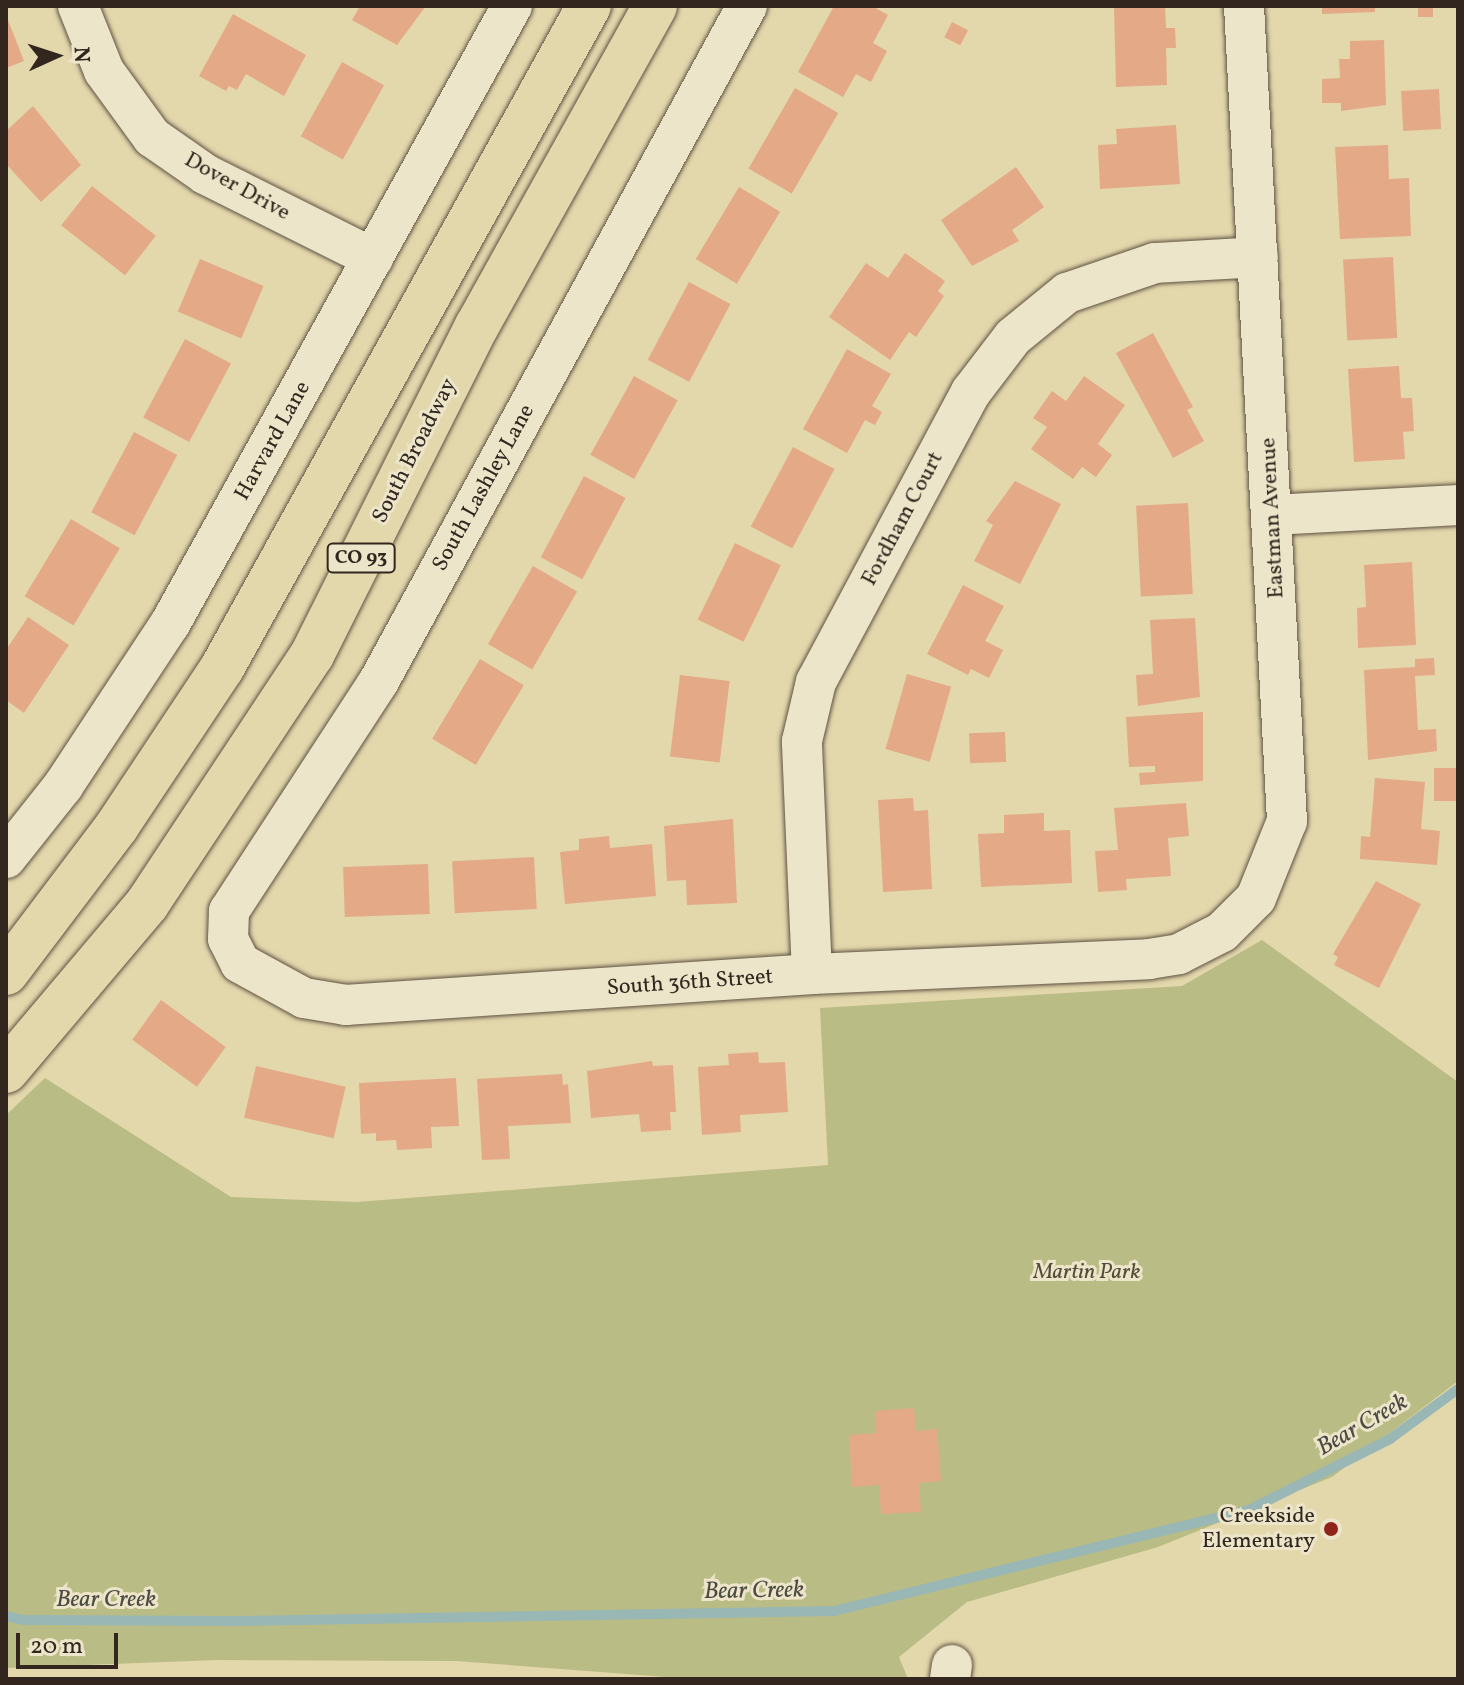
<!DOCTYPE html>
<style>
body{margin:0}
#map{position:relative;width:1464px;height:1685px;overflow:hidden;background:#e3d7ac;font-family:Vollkorn,serif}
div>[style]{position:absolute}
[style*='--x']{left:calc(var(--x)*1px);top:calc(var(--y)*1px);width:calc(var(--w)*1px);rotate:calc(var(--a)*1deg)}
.green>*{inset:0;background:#babc85}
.stream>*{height:10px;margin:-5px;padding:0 5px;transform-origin:5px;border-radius:5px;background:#99b7b4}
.building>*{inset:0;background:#e4aa88;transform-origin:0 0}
.roads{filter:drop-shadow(0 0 2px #5e5242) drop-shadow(0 0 2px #5e5242)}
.street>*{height:40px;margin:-20px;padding:0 20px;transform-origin:20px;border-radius:20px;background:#ede5c9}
.primary>*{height:44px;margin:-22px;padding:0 22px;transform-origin:22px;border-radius:22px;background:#e3d7ac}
.dots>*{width:22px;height:22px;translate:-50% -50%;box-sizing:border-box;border:4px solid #ede5c9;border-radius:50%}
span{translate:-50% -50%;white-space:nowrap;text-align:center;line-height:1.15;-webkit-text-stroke:6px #ede5c9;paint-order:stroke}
.shield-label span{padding:2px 6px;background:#ede5c9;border:2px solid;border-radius:6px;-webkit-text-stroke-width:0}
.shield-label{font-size:20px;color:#32261f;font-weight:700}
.street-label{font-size:22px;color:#32261f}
.park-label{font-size:22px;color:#544c38;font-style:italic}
.poi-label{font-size:22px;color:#32261f}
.right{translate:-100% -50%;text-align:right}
.water-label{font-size:24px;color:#4c4a44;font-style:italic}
.frame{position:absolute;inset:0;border:8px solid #32261f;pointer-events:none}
.north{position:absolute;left:16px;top:16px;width:80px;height:80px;-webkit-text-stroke:6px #ede5c9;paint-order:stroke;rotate:87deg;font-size:22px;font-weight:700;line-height:32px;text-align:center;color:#32261f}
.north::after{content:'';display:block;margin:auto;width:28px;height:36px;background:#32261f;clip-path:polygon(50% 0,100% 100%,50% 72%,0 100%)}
.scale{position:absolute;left:16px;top:1633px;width:102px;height:36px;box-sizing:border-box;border:4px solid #32261f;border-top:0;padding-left:10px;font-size:24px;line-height:28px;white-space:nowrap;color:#32261f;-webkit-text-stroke:6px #ede5c9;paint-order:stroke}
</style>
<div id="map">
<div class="green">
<div style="clip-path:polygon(1262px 940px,1458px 1082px,1458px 1381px,1332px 1477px,1158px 1547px,967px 1602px,899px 1657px,908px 1679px,692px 1679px,456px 1661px,218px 1660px,6px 1668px,6px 1115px,45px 1078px,231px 1197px,357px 1202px,828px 1165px,820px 1008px,1182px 986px)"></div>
</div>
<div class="stream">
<div style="--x:6;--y:1616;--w:18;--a:13"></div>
<div style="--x:24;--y:1620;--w:213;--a:0.3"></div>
<div style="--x:237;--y:1621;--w:597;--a:-0.96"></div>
<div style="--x:834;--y:1611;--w:427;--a:-13.7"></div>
<div style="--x:1249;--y:1510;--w:158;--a:-26.7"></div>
<div style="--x:1390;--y:1439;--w:84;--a:-36.3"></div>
</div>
<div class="building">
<div style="clip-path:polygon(360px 6px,426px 6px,397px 45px,352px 20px)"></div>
<div style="clip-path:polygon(834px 6px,872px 6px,888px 15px,873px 43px,887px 51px,871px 82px,856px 74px,843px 97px,798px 72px)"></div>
<div style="clip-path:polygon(1114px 6px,1165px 6px,1166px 28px,1175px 28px,1176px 48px,1166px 48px,1167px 85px,1116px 87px)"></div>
<div style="clip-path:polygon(1322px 6px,1375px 6px,1375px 12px,1322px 14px)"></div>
<div style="left:1418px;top:6px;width:15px;height:11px"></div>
<div style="clip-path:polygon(233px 14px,306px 55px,284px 96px,246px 74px,237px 90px,229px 86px,226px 91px,199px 76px)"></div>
<div style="clip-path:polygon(6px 15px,24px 61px,6px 68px)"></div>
<div style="left:952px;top:22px;width:18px;height:17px;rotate:27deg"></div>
<div style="clip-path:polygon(1384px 40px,1386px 105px,1341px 111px,1341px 103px,1322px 103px,1322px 79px,1340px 78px,1339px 59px,1350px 59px,1350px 41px)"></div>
<div style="left:342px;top:62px;width:48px;height:85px;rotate:29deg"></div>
<div style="left:795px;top:88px;width:50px;height:93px;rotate:30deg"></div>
<div style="left:1439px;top:89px;width:40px;height:38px;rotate:87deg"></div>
<div style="clip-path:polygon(33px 106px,81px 165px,41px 202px,6px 164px,6px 131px)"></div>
<div style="clip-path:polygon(1176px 125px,1180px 184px,1100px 189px,1098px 145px,1117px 144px,1116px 129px)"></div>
<div style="clip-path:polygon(1388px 145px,1389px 179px,1409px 178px,1411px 236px,1340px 239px,1335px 147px)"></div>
<div style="clip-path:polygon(1016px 167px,1044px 207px,1012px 230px,1019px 241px,972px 266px,941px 220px)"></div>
<div style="left:92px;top:186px;width:81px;height:50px;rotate:38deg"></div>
<div style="left:739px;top:187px;width:48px;height:84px;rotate:31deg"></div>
<div style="clip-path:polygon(905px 253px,945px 281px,938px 291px,944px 296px,916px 337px,909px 332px,890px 360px,829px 317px,866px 263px,888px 278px)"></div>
<div style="left:1393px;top:257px;width:81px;height:50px;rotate:87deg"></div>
<div style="left:200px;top:259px;width:69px;height:57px;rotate:23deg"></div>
<div style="left:689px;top:282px;width:47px;height:88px;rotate:28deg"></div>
<div style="clip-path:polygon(1153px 333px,1193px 407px,1187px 410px,1204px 441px,1173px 458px,1116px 353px)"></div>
<div style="left:185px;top:339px;width:52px;height:89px;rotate:28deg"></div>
<div style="clip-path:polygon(847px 349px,891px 374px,872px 406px,882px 412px,875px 425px,865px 420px,847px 453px,803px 429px)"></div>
<div style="clip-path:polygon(1399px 366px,1401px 398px,1412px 398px,1414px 431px,1403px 432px,1405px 459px,1354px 462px,1348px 369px)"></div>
<div style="left:634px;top:376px;width:50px;height:90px;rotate:29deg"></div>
<div style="clip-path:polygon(1084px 376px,1125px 405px,1098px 444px,1112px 455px,1096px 477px,1082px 467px,1073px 479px,1031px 449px,1047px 427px,1033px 418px,1052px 391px,1066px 401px)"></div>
<div style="left:134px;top:432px;width:49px;height:91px;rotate:28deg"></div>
<div style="left:793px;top:447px;width:47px;height:90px;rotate:28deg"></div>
<div style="left:584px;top:476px;width:47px;height:92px;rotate:28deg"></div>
<div style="clip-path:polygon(1015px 481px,1061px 504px,1020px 584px,974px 561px,993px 525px,986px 521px)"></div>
<div style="left:1188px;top:503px;width:91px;height:52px;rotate:87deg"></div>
<div style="left:71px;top:519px;width:57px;height:90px;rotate:31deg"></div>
<div style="left:735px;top:543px;width:51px;height:85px;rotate:26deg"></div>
<div style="clip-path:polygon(1412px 562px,1416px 645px,1358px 648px,1357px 608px,1366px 607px,1364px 565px)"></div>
<div style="left:533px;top:566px;width:51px;height:90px;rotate:30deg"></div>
<div style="clip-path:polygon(963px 585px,1004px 606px,985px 641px,1003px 650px,989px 678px,971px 669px,968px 675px,927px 654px)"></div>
<div style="clip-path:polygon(28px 617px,69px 645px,24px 713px,6px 700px,6px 650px)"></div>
<div style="clip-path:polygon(1195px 618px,1200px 697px,1138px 706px,1136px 675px,1153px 674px,1150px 620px)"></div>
<div style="clip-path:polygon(1434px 658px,1435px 675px,1415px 676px,1418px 730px,1436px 729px,1437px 751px,1368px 760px,1364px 670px,1415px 667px,1415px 659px)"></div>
<div style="left:480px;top:659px;width:51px;height:93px;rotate:31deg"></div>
<div style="left:907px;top:674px;width:46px;height:78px;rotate:16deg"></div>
<div style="left:680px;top:675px;width:50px;height:82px;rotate:7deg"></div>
<div style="clip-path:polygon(1203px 712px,1203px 781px,1140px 785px,1139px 773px,1155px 772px,1155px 766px,1129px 767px,1126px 717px)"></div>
<div style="left:1005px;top:732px;width:30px;height:36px;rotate:88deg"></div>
<div style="left:1458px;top:768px;width:33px;height:24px;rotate:90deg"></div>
<div style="clip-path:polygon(1375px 778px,1425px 782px,1421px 829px,1440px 831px,1437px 865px,1360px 859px,1361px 836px,1370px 837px)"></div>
<div style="clip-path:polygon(913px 798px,914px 811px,928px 810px,932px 889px,883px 892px,878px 800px)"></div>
<div style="clip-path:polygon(1186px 803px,1189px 836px,1168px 838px,1171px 876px,1126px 879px,1127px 890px,1098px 892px,1095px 851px,1118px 850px,1114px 808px)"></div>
<div style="clip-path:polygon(1044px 813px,1044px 831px,1070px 830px,1072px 883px,981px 887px,978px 834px,1004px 833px,1004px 815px)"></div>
<div style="clip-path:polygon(733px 819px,737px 903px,687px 905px,686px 880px,667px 881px,664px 826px)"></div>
<div style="clip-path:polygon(609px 836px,610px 848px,652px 844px,656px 896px,565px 904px,560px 852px,579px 850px,579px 839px)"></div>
<div style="left:534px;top:857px;width:52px;height:82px;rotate:87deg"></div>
<div style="left:428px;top:864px;width:50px;height:85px;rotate:88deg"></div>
<div style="clip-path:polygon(1376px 881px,1421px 904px,1379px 988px,1334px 965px,1338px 957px,1333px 954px)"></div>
<div style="left:161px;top:1000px;width:80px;height:49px;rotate:36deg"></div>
<div style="clip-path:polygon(758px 1052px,759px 1063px,785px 1062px,788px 1112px,740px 1115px,741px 1132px,702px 1135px,698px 1067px,729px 1065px,728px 1054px)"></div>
<div style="clip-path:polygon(652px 1061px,653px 1066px,673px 1065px,676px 1112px,670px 1112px,671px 1130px,641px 1132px,639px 1114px,591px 1118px,587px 1071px)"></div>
<div style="left:256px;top:1066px;width:92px;height:53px;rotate:13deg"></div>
<div style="clip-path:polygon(562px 1074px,563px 1085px,568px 1084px,571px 1123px,508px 1126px,510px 1159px,482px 1160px,477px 1079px)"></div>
<div style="clip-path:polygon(456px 1078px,459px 1126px,431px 1127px,432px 1148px,397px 1150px,396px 1140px,376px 1141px,376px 1133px,361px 1134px,359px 1083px)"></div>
<div style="clip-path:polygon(914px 1408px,916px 1431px,937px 1429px,941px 1481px,919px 1483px,921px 1512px,881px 1514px,879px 1485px,852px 1487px,849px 1435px,876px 1433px,875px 1411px)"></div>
</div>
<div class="roads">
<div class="street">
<div style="--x:78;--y:6;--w:70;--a:68.2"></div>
<div style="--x:104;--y:71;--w:82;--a:54"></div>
<div style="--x:152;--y:137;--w:65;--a:34.9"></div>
<div style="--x:205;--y:174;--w:188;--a:26.6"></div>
<div style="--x:747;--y:6;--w:769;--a:118.6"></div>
<div style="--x:379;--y:681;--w:275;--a:123.1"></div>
<div style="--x:229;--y:911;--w:28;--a:92"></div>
<div style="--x:228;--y:939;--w:27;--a:63"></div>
<div style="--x:240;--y:963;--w:73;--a:28.7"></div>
<div style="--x:304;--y:998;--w:43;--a:9.5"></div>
<div style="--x:346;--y:1005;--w:467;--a:-3.8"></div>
<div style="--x:812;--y:974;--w:337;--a:-2.5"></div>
<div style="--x:1149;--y:959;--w:30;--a:-9"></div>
<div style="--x:1179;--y:954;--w:48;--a:-27.1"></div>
<div style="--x:1222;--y:932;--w:48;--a:-45"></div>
<div style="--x:1256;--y:898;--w:83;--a:-68.1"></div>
<div style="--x:1287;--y:821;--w:816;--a:-93.02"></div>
<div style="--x:1273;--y:515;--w:185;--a:-3.1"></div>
<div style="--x:6;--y:858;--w:92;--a:-51.6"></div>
<div style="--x:63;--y:786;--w:194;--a:-56.6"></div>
<div style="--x:170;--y:624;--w:706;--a:-61.04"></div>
<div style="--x:812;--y:974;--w:233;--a:-92.5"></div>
<div style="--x:802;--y:741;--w:61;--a:-76.7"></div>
<div style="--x:816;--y:682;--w:329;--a:-61.9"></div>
<div style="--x:971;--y:392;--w:69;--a:-52.6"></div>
<div style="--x:1013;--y:337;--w:70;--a:-39.2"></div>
<div style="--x:1067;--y:293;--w:93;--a:-18.8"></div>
<div style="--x:1155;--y:263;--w:103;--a:-3.3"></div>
<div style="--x:950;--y:1679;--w:14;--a:-82"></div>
</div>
<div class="primary">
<div style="--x:6;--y:973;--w:184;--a:-52.9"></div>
<div style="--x:117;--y:826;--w:190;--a:-56.4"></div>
<div style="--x:222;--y:668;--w:757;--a:-61"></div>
<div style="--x:6;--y:1071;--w:219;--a:-49.8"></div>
<div style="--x:147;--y:904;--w:299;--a:-56.5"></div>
<div style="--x:312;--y:655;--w:368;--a:-63.4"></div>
<div style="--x:477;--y:326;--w:366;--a:-60.9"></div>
</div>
</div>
<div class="dots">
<div style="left:1331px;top:1529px;background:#8f2418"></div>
</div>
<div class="shield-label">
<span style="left:361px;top:558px">CO 93</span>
</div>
<div class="street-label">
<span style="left:237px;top:187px;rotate:29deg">Dover Drive</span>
<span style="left:273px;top:441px;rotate:-61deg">Harvard Lane</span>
<span style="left:415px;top:451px;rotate:-63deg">South Broadway</span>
<span style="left:484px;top:488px;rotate:-61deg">South Lashley Lane</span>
<span style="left:1273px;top:518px;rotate:-93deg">Eastman Avenue</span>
<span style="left:903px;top:519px;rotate:-62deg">Fordham Court</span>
<span style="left:690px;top:983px;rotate:-4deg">South 36th Street</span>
</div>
<div class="park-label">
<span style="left:1087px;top:1273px">Martin Park</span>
</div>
<div class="poi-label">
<span class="right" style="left:1315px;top:1529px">Creekside<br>Elementary</span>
</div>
<div class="water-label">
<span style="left:1363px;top:1426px;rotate:-30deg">Bear Creek</span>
<span style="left:754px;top:1592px;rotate:-1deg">Bear Creek</span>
<span style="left:106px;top:1601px">Bear Creek</span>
</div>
<div class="frame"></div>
<div class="north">N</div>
<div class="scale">20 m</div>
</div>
